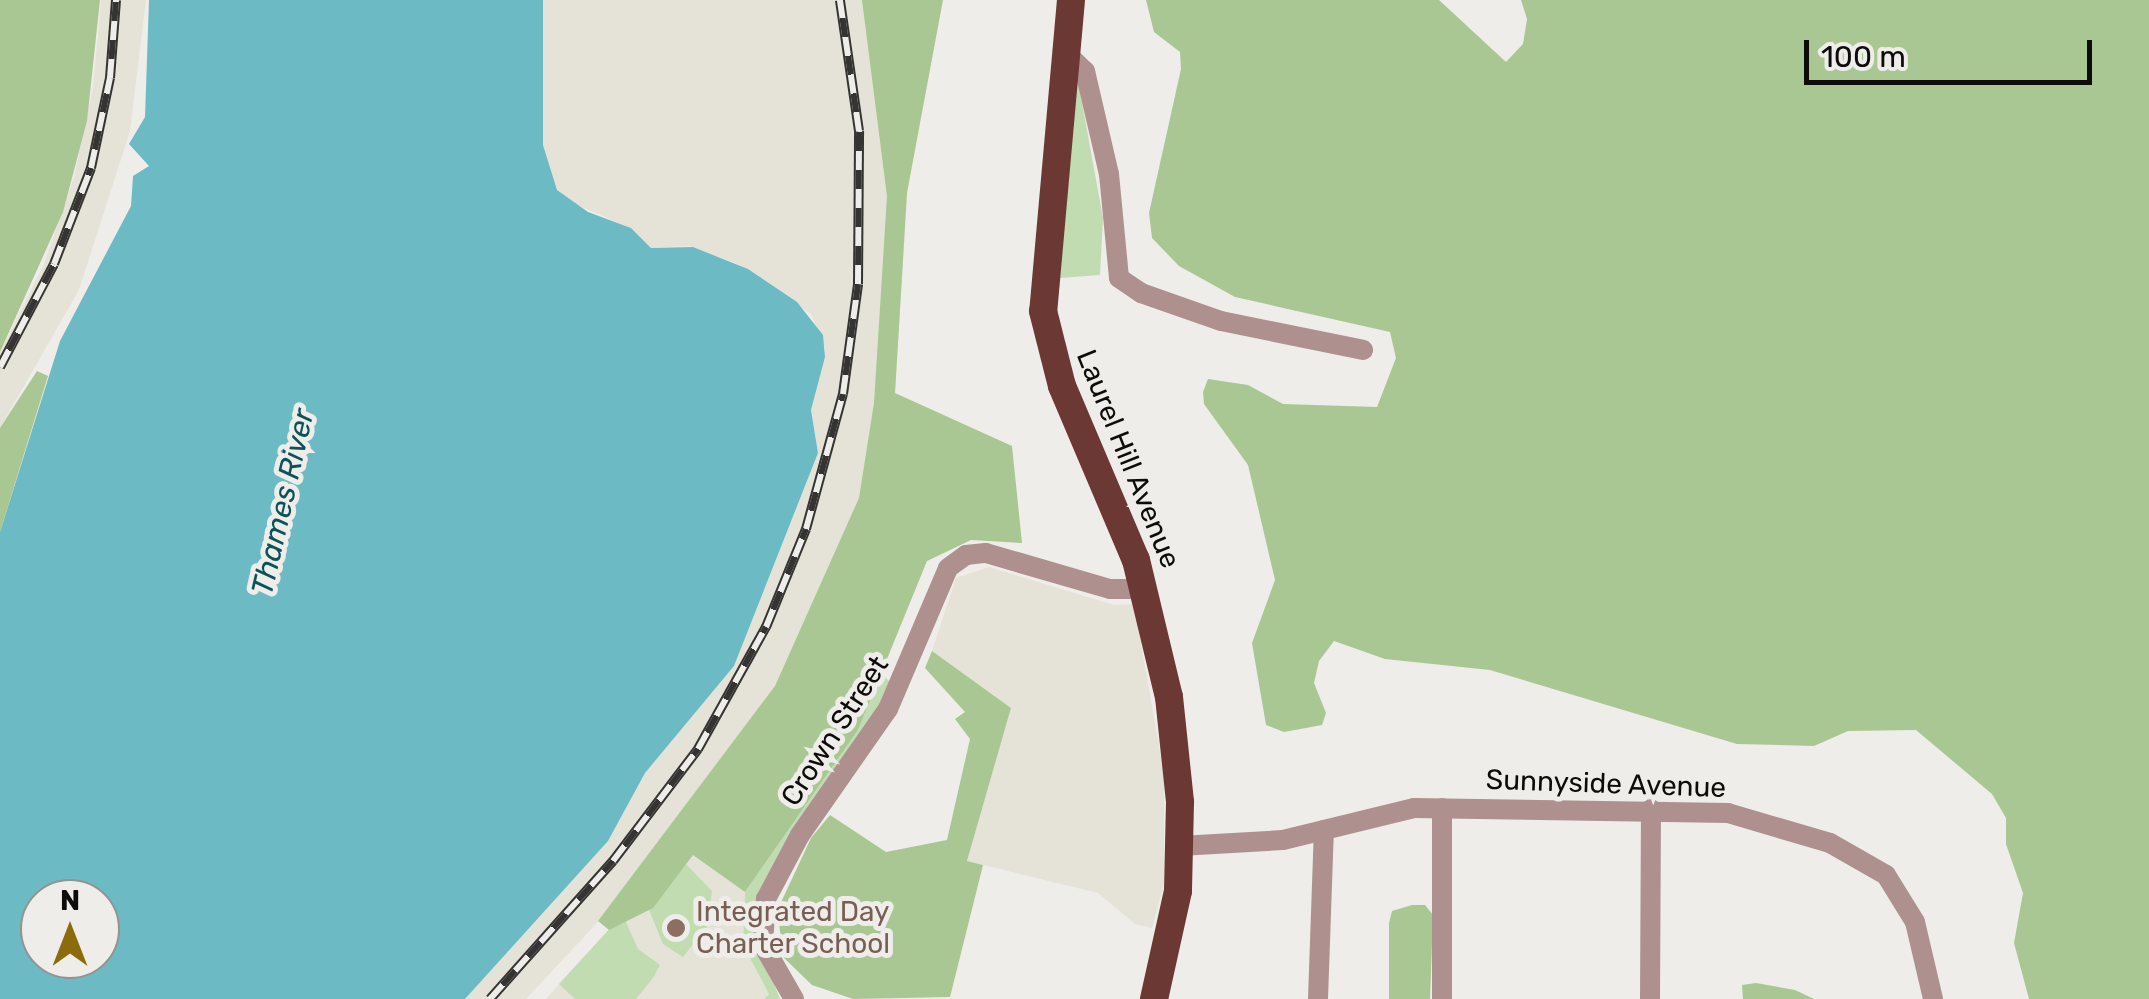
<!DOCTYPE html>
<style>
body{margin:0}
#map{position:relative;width:2149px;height:999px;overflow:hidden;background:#eeede9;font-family:Rubik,sans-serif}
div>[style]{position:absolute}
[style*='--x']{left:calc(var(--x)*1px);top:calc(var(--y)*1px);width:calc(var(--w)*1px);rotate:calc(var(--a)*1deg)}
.built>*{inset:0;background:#e5e3d7}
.green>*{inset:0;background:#c1dcb0}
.forest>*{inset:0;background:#a8c793}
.water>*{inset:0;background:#6cbbc4}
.minor>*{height:20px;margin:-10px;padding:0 10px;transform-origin:10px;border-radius:10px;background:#ae918e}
.trunk>*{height:28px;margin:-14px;padding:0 14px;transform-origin:14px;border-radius:14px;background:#6b3834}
.rail>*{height:10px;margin-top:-5px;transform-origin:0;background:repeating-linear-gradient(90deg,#eeede9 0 19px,#353433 0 38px);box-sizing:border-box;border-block:2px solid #353433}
.dots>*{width:28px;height:28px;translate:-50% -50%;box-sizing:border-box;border:5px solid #eeede9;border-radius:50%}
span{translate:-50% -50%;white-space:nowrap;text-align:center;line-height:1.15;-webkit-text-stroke:10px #eeede9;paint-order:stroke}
.street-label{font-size:28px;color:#0d0c0b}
.education-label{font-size:28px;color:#785e54}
.left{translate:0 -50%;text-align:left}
.water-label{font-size:30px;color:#0b535a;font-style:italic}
.north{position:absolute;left:20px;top:879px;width:100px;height:100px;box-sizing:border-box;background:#eeede9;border:2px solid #949390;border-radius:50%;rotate:0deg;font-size:28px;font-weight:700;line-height:40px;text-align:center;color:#0d0c0b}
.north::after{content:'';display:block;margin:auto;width:35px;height:45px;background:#8b6b0c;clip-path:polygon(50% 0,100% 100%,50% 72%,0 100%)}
.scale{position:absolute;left:1804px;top:40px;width:288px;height:45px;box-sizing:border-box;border:5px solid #0d0c0b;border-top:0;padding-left:12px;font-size:30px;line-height:35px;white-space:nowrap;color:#0d0c0b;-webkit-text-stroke:8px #eeede9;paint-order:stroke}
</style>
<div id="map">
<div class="built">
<div style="clip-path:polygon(101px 0,146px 0,130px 131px,79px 290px,0 428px,0 352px,44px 264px,74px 177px,93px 87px)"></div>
<div style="clip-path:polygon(543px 0,908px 0,910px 145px,895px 393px,865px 567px,609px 910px,526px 999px,465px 999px,608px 841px,645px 773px,734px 666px,818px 453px,811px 410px,825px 349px,811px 314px,740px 265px,689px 246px,651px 248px,631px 228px,570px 202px,552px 184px,543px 145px)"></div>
<div style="clip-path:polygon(989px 567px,1114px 605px,1134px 604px,1164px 774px,1164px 884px,1152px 928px,1135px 924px,1098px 893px,967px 861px,1011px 708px,932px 651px,956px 578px)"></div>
<div style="clip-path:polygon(693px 854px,745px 892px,743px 945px,769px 994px,764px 999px,546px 999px,613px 925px,653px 908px)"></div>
</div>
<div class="green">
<div style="clip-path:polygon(1077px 75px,1103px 218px,1100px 275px,1060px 278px)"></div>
<div style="clip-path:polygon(881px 673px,891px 683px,880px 709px,762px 889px,755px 936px,780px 999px,764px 999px,769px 994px,743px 945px,745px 892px,858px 730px)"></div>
<div style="clip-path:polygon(686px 864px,712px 891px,707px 927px,683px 957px,663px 944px,649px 910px)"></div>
<div style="clip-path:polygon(625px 920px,638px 949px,660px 965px,653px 978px,636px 999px,575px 999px,559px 984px,613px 925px)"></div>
</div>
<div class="forest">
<div style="clip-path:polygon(0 0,100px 0,87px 121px,63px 212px,0 352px)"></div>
<div style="clip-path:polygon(862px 0,943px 0,907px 193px,895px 393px,1012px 446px,1022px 543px,971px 540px,927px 561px,858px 730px,745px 892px,693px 855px,653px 908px,609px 930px,598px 921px,775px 686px,859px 498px,874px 403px,887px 196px)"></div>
<div style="clip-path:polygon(1146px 0,1439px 0,1506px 62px,1523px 44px,1527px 19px,1521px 0,2149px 0,2149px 999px,2029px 999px,2014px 943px,2023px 893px,2006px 844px,2006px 818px,1992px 794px,1916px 730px,1848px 731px,1814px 746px,1737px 744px,1490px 670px,1385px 659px,1334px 641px,1319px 661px,1314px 683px,1326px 713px,1322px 725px,1284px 732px,1266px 725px,1252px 643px,1275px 580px,1248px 465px,1204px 404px,1203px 392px,1208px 379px,1248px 385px,1283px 404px,1377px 407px,1396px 358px,1390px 332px,1235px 297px,1179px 266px,1152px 238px,1149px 213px,1181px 69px,1180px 52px,1154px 32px)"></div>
<div style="clip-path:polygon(37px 371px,48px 376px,0 532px,0 428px)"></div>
<div style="clip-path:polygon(932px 651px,1011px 708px,967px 861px,983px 865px,950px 997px,853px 999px,812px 985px,784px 958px,777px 911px,811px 838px,830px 815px,886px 852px,947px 840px,970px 739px,955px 719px,965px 712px,925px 668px)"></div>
<div style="clip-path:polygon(1412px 905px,1425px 905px,1433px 915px,1430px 999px,1389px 999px,1389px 923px,1392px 911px)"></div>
<div style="clip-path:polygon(1756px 983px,1795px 990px,1814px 999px,1743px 999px,1742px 985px)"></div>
</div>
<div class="water">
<div style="clip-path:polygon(evenodd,149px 0,543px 0,543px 145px,557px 190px,588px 212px,631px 228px,651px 248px,693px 247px,748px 269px,797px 302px,823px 335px,825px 357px,811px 410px,818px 453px,734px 666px,645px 773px,608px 841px,465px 999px,0 999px,0 532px,60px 341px,131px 206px,133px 176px,149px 166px,129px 144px,145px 117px,149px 0,40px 899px,100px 899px,100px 959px,40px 959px,40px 899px)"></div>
</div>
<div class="minor">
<div style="--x:1065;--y:52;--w:28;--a:44"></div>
<div style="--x:1085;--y:71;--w:106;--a:76.9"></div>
<div style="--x:1109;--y:174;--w:104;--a:84.5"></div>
<div style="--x:1119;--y:278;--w:27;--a:34"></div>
<div style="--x:1141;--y:293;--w:85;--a:19.3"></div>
<div style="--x:1221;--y:321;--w:145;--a:11.5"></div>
<div style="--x:1180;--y:846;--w:103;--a:-3.3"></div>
<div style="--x:1283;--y:840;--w:135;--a:-13.7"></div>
<div style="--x:1414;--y:808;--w:314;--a:0.9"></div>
<div style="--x:1728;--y:813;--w:106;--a:16.4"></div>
<div style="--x:1830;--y:843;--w:64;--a:29.7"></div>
<div style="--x:1886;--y:875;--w:55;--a:58.3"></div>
<div style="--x:1915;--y:922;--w:79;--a:76.8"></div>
<div style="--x:794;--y:999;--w:62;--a:-119.9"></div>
<div style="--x:763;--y:945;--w:46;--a:-86.3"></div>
<div style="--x:766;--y:899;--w:72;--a:-62"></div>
<div style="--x:800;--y:835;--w:154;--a:-55.1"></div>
<div style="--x:888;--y:709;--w:153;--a:-66.9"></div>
<div style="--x:948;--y:568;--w:22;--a:-36"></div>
<div style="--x:966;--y:555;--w:20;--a:-6"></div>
<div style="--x:986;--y:553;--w:129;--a:16.2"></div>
<div style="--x:1110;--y:589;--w:35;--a:0"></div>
<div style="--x:1318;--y:999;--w:169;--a:-88"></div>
<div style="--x:1442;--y:999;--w:191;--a:-90"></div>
<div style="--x:1650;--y:999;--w:190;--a:-89.7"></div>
</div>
<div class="trunk">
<div style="--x:1071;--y:0;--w:312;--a:95.1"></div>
<div style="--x:1043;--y:311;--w:77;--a:75.8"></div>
<div style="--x:1062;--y:386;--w:189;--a:67"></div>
<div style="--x:1136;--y:560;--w:141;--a:76.5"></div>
<div style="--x:1169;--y:697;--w:106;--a:84"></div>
<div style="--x:1180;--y:802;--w:89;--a:91.3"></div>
<div style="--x:1178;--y:891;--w:111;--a:102.5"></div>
</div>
<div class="rail">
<div style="--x:0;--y:367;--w:116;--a:-62.3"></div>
<div style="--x:54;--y:264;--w:103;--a:-68.9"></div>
<div style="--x:91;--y:168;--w:92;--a:-78.1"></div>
<div style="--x:110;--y:78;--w:78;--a:-85.6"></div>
<div style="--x:490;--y:999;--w:185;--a:-48.3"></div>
<div style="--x:613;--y:861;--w:141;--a:-52.8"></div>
<div style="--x:698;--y:749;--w:140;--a:-60.9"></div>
<div style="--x:766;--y:627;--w:106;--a:-67.8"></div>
<div style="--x:806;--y:529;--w:140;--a:-74.7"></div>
<div style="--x:843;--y:394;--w:111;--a:-82.2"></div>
<div style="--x:858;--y:284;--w:153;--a:-89.6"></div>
<div style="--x:859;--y:131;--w:132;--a:-98.3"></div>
</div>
<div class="dots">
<div style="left:676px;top:928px;background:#8d6e63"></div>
</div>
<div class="street-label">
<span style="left:1128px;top:459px;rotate:68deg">Laurel Hill Avenue</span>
<span style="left:835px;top:731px;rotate:-57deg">Crown Street</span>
<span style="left:1606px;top:784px;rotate:2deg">Sunnyside Avenue</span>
</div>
<div class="education-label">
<span class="left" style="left:696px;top:928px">Integrated Day<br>Charter School</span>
</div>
<div class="water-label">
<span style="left:283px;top:502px;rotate:-77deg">Thames River</span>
</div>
<div class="north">N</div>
<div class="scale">100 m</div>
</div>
